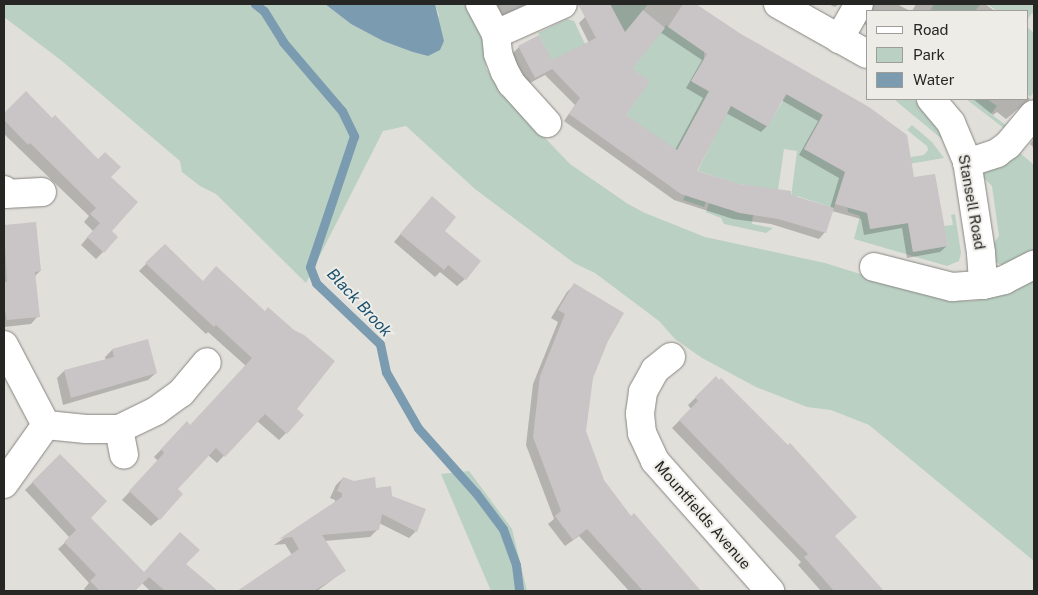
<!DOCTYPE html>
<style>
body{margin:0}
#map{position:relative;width:1038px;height:595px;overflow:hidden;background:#e1dfda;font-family:"Public Sans",sans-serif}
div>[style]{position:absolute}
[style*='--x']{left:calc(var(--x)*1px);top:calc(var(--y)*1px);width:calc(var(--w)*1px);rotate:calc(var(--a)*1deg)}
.green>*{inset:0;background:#bad0c3}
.water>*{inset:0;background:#7b9bb0}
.shadow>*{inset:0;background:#0003}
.stream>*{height:9px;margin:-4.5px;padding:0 4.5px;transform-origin:4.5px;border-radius:4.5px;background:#7b9bb0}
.building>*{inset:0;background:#c9c4c6}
.roads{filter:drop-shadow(0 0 1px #888682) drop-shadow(0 0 1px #888682)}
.minor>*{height:28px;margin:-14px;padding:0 14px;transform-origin:14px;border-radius:14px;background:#fff}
span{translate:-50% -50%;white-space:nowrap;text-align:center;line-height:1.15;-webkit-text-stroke:4px #eeece7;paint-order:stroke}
.street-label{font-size:15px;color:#262624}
.water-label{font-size:16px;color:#164f6e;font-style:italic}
.frame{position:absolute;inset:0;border:5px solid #262624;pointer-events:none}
.legend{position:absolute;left:866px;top:10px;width:162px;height:90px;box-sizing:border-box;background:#eeece7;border:1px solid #9e9d99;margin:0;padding:6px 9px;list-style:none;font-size:15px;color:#262624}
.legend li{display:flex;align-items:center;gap:10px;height:25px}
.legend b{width:25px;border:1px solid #9e9d99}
</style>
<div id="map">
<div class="green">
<div style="clip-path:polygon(4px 4px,325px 4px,351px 24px,383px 41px,428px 56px,439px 15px,435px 4px,465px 4px,483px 40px,486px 68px,502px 93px,570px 164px,628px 204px,645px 213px,705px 237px,825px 263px,944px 300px,972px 301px,985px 298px,1034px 277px,1034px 561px,869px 425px,831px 410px,807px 407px,756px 387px,702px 358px,675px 339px,659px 321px,595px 273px,574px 263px,475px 189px,406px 126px,383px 131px,306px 283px,216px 194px,200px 186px,182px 172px,180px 161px,62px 61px,4px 17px)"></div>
<div style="clip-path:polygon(610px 4px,648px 4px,627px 31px,648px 48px,666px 25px,704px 51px,704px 59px,692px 82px,768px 126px,787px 94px,823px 114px,804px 149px,911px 159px,911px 157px,924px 155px,928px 150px,927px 146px,907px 130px,912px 125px,932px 142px,944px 158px,885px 168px,870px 229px,908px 223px,913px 252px,948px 246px,944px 226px,953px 225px,951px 215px,955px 214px,961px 253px,959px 261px,947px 266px,854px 239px,860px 216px,848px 212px,843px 179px,834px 208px,797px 196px,788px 221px,797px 151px,784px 149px,778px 190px,739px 184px,735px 212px,753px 215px,752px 224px,773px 228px,766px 233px,724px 224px,721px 218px,706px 212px,709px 203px,727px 209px,735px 183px,698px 171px,690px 197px,706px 202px,704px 207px,683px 200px,719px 128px,696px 115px,675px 157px,647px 138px,650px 132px,626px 115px,649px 81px,638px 73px,575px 56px,557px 74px,552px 69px,555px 67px,538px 33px,567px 19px,574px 21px,585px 44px,625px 33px)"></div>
<div style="clip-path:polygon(934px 4px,981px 4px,975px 11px,930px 11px)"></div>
<div style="clip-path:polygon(987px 4px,1034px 4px,1034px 14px,1032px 13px,1027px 20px,1027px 11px,997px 11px)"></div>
<div style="clip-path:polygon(1027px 27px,1034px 33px,1034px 92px,1030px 97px,1027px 94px)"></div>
<div style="clip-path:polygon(897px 99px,914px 99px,917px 102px,933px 119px,948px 144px,896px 101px)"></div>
<div style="clip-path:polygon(966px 99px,987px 99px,997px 106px,991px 114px,1007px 126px,1005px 129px)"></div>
<div style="clip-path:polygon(1020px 153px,1034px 165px,1034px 251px,1011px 264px,1004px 266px,995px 262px,992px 246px,999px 236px,992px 186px,982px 176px,985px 171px,1007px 162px)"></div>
<div style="clip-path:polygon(469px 471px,512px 529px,527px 591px,491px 591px,441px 474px)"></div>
</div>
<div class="water">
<div style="clip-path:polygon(325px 4px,435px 4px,444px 41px,440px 50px,428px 56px,413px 52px,383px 41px,351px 24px)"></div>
</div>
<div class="shadow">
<div style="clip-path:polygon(494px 4px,527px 4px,501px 17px)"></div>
<div style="clip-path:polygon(evenodd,611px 4px,694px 4px,740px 35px,913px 179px,947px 246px,940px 252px,907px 258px,902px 228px,864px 235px,861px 219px,832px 211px,825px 232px,819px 239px,771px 224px,733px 219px,674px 200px,564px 121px,575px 105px,545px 75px,528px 84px,512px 54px,519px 47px,551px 62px,589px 43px,579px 23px,585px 17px,611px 4px,660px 32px,702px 60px,686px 88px,703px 98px,675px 150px,625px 116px,630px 69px,660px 32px,611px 4px,781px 100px,818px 121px,799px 155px,839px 178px,830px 208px,789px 195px,738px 185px,695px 172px,726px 113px,761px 132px,767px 126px,781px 100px)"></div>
<div style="clip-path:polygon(828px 4px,839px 4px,835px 7px)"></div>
<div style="clip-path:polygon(866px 4px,897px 4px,910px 11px,868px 11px)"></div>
<div style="clip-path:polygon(916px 4px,985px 4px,995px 11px,912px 11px)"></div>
<div style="clip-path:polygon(867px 16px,867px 26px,864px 24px)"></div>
<div style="clip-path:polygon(26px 92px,109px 177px,103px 252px,96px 259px,81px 245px,93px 231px,84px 222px,89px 216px,4px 134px,4px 114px)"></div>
<div style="clip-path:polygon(1027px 96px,1030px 99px,1006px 119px,997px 112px,993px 115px,973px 99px,1027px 99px)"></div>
<div style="clip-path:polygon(1034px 139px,1034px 148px,1030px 144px)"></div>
<div style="clip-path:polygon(425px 205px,465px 279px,457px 286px,440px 272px,435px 277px,394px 242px)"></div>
<div style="clip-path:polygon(5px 227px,40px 271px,34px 277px,38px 316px,31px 324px,4px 327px)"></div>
<div style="clip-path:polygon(165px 245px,296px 409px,286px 433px,279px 440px,257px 421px,217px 463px,208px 455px,176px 489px,159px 519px,151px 526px,122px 500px,158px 461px,154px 457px,179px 431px,190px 426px,246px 366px,208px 332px,206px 334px,139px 271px)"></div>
<div style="clip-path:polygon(574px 285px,607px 340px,591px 378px,584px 432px,603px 481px,631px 518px,698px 591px,629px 591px,579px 536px,565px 546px,548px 524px,554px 519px,526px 445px,533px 384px,558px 322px,551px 318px,567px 292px)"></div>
<div style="clip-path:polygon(147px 341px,156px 373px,148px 380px,63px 405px,57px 378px,64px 371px,106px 361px,105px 357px,112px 350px)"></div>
<div style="clip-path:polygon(716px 378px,834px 536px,883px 591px,821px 591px,798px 565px,801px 562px,672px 428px,691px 409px,688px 405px)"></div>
<div style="clip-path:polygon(60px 455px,89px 518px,144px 573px,185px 564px,216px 591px,150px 591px,142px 583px,133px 591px,86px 591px,84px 589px,89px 583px,58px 549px,70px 538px,25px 490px)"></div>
<div style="clip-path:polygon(343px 478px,390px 496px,416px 531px,409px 538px,379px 523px,377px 530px,370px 537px,325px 541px,344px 571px,317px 591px,239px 591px,292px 555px,285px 544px,274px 545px,335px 503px,335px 500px,330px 498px,336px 485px)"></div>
</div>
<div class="stream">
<div style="--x:255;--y:4;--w:11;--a:38"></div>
<div style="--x:264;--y:11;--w:36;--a:58"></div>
<div style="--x:283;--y:42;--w:91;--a:49.5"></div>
<div style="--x:342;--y:111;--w:28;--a:64"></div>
<div style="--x:354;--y:136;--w:138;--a:108.6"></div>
<div style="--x:310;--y:267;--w:17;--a:69"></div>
<div style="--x:316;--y:283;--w:88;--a:43.6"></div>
<div style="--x:380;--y:344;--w:29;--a:78"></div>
<div style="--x:386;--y:372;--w:64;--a:60.3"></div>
<div style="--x:418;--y:428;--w:87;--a:48.3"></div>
<div style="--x:476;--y:493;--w:45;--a:53.1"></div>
<div style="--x:503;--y:529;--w:38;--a:70"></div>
<div style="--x:516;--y:565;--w:26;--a:83"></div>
</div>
<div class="building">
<div style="clip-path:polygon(578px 4px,610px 4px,625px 32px,643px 10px,665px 28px,632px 69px,650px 81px,626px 115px,677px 150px,709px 91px,691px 81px,707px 54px,668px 27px,683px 4px,696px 4px,741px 34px,869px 107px,907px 135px,914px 177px,935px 174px,948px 246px,913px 252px,908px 223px,870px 229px,867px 213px,835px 204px,845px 172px,804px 149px,823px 115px,786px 94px,768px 127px,731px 106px,697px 171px,739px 184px,791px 191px,791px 195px,834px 208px,826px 233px,778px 219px,740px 213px,681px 194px,569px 114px,580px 98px,552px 69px,535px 78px,518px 46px,539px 35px,552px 60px,596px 38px)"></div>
<div style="clip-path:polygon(26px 91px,52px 118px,55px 115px,98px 159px,105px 152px,121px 167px,111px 177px,138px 202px,112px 231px,118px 237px,104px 253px,87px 237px,100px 223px,90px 214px,96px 208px,30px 143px,28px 145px,4px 120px,4px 113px)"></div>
<div style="clip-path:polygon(432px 196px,456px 217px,445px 231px,481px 261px,466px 280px,448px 265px,444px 270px,400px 234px)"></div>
<div style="clip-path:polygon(36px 222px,41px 271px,35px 272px,40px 317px,7px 320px,4px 305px,4px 282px,7px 282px,4px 225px)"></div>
<div style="clip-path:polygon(165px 244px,203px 281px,216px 266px,265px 311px,268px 307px,294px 330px,304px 335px,335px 361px,297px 409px,304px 415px,287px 434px,265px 414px,225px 457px,216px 448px,178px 489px,183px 494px,160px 520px,129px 491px,164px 453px,161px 449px,187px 421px,190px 425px,252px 358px,216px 325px,214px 327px,145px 263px)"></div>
<div style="clip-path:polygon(574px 283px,624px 313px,608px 341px,593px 378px,586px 431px,604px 480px,631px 516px,634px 513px,701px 591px,643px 591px,587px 529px,573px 540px,555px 516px,561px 511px,533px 437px,540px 376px,565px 314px,558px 310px)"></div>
<div style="clip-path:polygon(148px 339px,157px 373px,71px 398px,64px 370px,114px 357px,112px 349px)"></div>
<div style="clip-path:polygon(716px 376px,719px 380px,721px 378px,788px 445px,790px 443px,857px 517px,835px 536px,884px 591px,834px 591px,804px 557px,808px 554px,679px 420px,698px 401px,695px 397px)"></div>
<div style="clip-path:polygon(60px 454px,107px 501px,91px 518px,144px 572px,180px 532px,200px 550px,186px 564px,218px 591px,165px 591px,149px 577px,135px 591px,100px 591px,90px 581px,96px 575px,64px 542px,76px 530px,32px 482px)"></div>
<div style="clip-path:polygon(343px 477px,354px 481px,375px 477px,376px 488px,391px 486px,392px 496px,426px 509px,417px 532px,382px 514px,379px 530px,322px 535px,346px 571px,314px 591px,237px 591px,299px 549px,292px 537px,279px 539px,342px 497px,342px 493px,337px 491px)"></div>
</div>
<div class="roads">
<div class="minor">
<div style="--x:480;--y:4;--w:34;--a:62"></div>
<div style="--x:496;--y:34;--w:20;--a:84"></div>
<div style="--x:498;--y:54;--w:19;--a:69"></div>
<div style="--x:505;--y:72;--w:13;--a:61"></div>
<div style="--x:511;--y:83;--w:54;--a:48"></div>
<div style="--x:778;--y:4;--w:102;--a:29.3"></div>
<div style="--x:496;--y:34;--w:73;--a:-24.1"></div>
<div style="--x:839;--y:39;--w:40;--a:-60.3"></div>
<div style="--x:931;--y:99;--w:31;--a:50"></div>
<div style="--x:951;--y:123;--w:41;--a:67.2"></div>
<div style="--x:967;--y:161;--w:93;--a:81.3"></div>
<div style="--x:981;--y:253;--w:32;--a:86"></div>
<div style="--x:967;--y:163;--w:32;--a:-18"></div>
<div style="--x:997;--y:153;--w:14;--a:-36"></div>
<div style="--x:1008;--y:145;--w:40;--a:-50"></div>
<div style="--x:4;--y:190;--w:4;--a:76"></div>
<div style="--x:5;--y:194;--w:37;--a:-3"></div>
<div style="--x:874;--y:267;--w:81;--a:14.4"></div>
<div style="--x:952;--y:287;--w:31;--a:-4"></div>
<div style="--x:983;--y:285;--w:22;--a:-13"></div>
<div style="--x:1004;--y:280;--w:34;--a:-27"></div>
<div style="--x:4;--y:345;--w:90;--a:62.3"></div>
<div style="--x:671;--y:357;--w:21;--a:141"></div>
<div style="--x:655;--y:370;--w:25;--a:119"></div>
<div style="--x:643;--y:392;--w:22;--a:98"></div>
<div style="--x:640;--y:414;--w:19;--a:84"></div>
<div style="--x:642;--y:433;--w:31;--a:65"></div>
<div style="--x:655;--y:461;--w:174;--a:48.5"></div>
<div style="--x:46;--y:425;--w:40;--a:5.7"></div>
<div style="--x:86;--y:429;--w:33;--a:0"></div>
<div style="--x:119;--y:429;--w:41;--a:-25.9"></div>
<div style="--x:156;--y:411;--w:31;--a:-36"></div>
<div style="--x:181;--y:393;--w:40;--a:-50"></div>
<div style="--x:119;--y:429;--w:26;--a:79"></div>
<div style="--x:4;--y:484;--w:72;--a:-54.6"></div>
</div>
</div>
<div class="street-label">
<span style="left:972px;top:202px;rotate:80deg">Stansell Road</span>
<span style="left:703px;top:515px;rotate:49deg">Mountfields Avenue</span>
</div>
<div class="water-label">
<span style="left:359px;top:303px;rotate:47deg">Black Brook</span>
</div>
<div class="frame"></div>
<ul class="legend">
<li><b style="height:6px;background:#fff"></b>Road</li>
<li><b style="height:14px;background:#bad0c3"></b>Park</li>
<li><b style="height:14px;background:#7b9bb0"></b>Water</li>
</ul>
</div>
